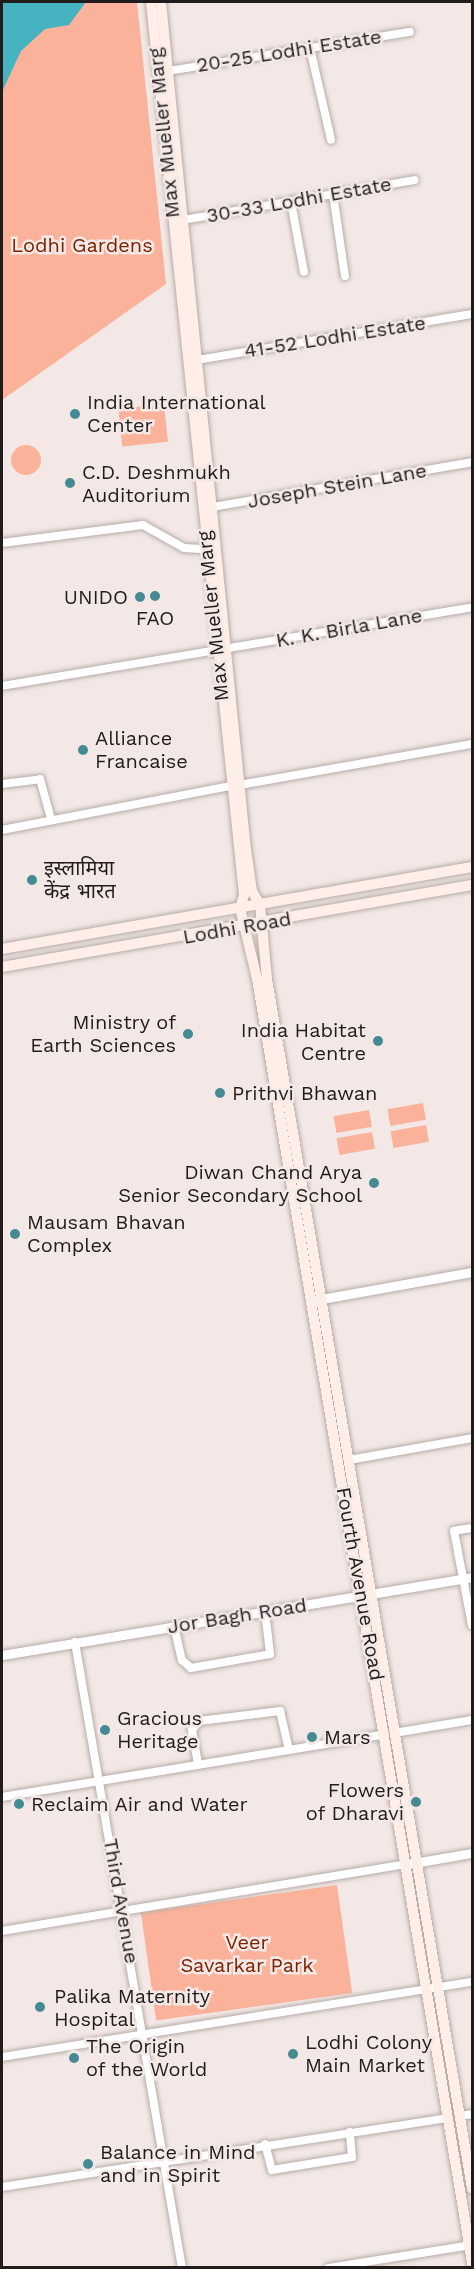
<!DOCTYPE html>
<meta charset="utf-8">
<style>
body{margin:0}
#map{position:relative;width:474px;height:2269px;overflow:hidden;background:#f3e8e5;font-family:"Work Sans","Noto Sans Devanagari",sans-serif}
div>[style]{position:absolute}
[style*='--x']{left:calc(var(--x)*1px);top:calc(var(--y)*1px);width:calc(var(--w)*1px);rotate:calc(var(--a)*1deg)}
.green>*{inset:0;background:#fbb29b;transform-origin:0 0}
.round{border-radius:50%}
.water>*{inset:0;background:#45b3c0}
.roads{filter:drop-shadow(0 0 2px #b6aca8) drop-shadow(0 0 2px #b6aca8)}
.minor>*{height:8px;margin:-4px;padding:0 4px;transform-origin:4px;border-radius:4px;background:#fff}
.tertiary>*{height:9px;margin:-4.5px;padding:0 4.5px;transform-origin:4.5px;border-radius:4.5px;background:#fff}
.secondary>*{height:10px;margin:-5px;padding:0 5px;transform-origin:5px;border-radius:5px;background:#ffede7}
.dots>*{width:16px;height:16px;translate:-50% -50%;box-sizing:border-box;border:3px solid #f3e8e5;border-radius:50%}
span{translate:-50% -50%;white-space:nowrap;text-align:center;line-height:1.15;-webkit-text-stroke:5px #f3e8e5;paint-order:stroke}
.street-label{font-size:20px;color:#201c1b}
.park-label{font-size:20px;color:#7b2200}
.poi-label{font-size:20px;color:#201c1b}
.left{translate:0 -50%;text-align:left}
.right{translate:-100% -50%;text-align:right}
.frame{position:absolute;inset:0;border:3px solid #201c1b;pointer-events:none}
</style>
<div id="map">
<div class="green">
<div style="clip-path:polygon(2px 2px,137px 2px,166px 284px,2px 400px)"></div>
<div style="left:164px;top:404px;width:38px;height:46px;rotate:84deg"></div>
<div class="round" style="left:11px;top:445px;width:30px;height:30px"></div>
<div style="left:423px;top:1103px;width:17px;height:36px;rotate:80deg"></div>
<div style="left:369px;top:1110px;width:17px;height:36px;rotate:80deg"></div>
<div style="left:426px;top:1125px;width:17px;height:36px;rotate:80deg"></div>
<div style="left:372px;top:1132px;width:17px;height:36px;rotate:80deg"></div>
<div style="left:337px;top:1885px;width:109px;height:198px;rotate:82deg"></div>
</div>
<div class="water">
<div style="clip-path:polygon(2px 2px,86px 2px,69px 25px,45px 29px,21px 51px,2px 92px)"></div>
</div>
<div class="roads">
<div class="minor">
<div style="--x:310;--y:48;--w:94;--a:77.1"></div>
<div style="--x:168;--y:71;--w:245;--a:-9.2"></div>
<div style="--x:333;--y:194;--w:83;--a:81.7"></div>
<div style="--x:291;--y:202;--w:71;--a:79.5"></div>
<div style="--x:183;--y:220;--w:235;--a:-9.8"></div>
<div style="--x:197;--y:360;--w:279;--a:-9.5"></div>
<div style="--x:207;--y:508;--w:269;--a:-9.8"></div>
<div style="--x:2;--y:543;--w:142;--a:-7.3"></div>
<div style="--x:143;--y:525;--w:47;--a:29.3"></div>
<div style="--x:184;--y:548;--w:22;--a:3"></div>
<div style="--x:2;--y:686;--w:477;--a:-9.5"></div>
<div style="--x:2;--y:784;--w:38;--a:-7"></div>
<div style="--x:40;--y:779;--w:41;--a:74.6"></div>
<div style="--x:239;--y:785;--w:237;--a:-10"></div>
<div style="--x:2;--y:830;--w:233;--a:-10.9"></div>
<div style="--x:349;--y:1460;--w:125;--a:-10.1"></div>
<div style="--x:472;--y:1528;--w:18;--a:171"></div>
<div style="--x:454;--y:1531;--w:96;--a:79.2"></div>
<div style="--x:174;--y:1626;--w:35;--a:77"></div>
<div style="--x:182;--y:1660;--w:12;--a:42"></div>
<div style="--x:191;--y:1668;--w:80;--a:-10"></div>
<div style="--x:270;--y:1654;--w:43;--a:-96.6"></div>
<div style="--x:75;--y:1642;--w:635;--a:80.3"></div>
<div style="--x:394;--y:1733;--w:79;--a:-9.5"></div>
<div style="--x:198;--y:1764;--w:35;--a:-100"></div>
<div style="--x:192;--y:1730;--w:11;--a:-52"></div>
<div style="--x:199;--y:1721;--w:82;--a:-7"></div>
<div style="--x:280;--y:1711;--w:39;--a:77"></div>
<div style="--x:2;--y:1797;--w:388;--a:-9.3"></div>
<div style="--x:2;--y:1931;--w:411;--a:-9.4"></div>
<div style="--x:2;--y:2057;--w:476;--a:-9.1"></div>
<div style="--x:460;--y:2116;--w:12;--a:-9"></div>
<div style="--x:265;--y:2144;--w:27;--a:75"></div>
<div style="--x:272;--y:2170;--w:81;--a:-9.2"></div>
<div style="--x:352;--y:2157;--w:25;--a:-95"></div>
<div style="--x:2;--y:2187;--w:452;--a:-8.8"></div>
<div style="--x:328;--y:2268;--w:146;--a:-9.1"></div>
</div>
<div class="tertiary">
<div style="--x:316;--y:1300;--w:158;--a:-10.2"></div>
<div style="--x:2;--y:1655;--w:476;--a:-9.4"></div>
<div style="--x:408;--y:1864;--w:65;--a:-9.8"></div>
</div>
<div class="secondary">
<div style="--x:151;--y:2;--w:898;--a:84.05"></div>
<div style="--x:244;--y:895;--w:14;--a:107"></div>
<div style="--x:161;--y:2;--w:852;--a:84.28"></div>
<div style="--x:246;--y:850;--w:41;--a:81.7"></div>
<div style="--x:252;--y:891;--w:16;--a:60"></div>
<div style="--x:260;--y:905;--w:74;--a:84.6"></div>
<div style="--x:267;--y:979;--w:1227;--a:80.38"></div>
<div style="--x:240;--y:908;--w:73;--a:76.5"></div>
<div style="--x:257;--y:979;--w:1302;--a:80.49"></div>
<div style="--x:2;--y:949;--w:477;--a:-9.9"></div>
<div style="--x:2;--y:967;--w:477;--a:-9.9"></div>
</div>
</div>
<div class="dots">
<div style="left:75px;top:414px;background:#448a93"></div>
<div style="left:70px;top:483px;background:#448a93"></div>
<div style="left:155px;top:596px;background:#448a93"></div>
<div style="left:140px;top:597px;background:#448a93"></div>
<div style="left:83px;top:750px;background:#448a93"></div>
<div style="left:32px;top:880px;background:#448a93"></div>
<div style="left:188px;top:1034px;background:#448a93"></div>
<div style="left:378px;top:1041px;background:#448a93"></div>
<div style="left:220px;top:1093px;background:#448a93"></div>
<div style="left:374px;top:1183px;background:#448a93"></div>
<div style="left:15px;top:1234px;background:#448a93"></div>
<div style="left:105px;top:1730px;background:#448a93"></div>
<div style="left:312px;top:1737px;background:#448a93"></div>
<div style="left:416px;top:1802px;background:#448a93"></div>
<div style="left:19px;top:1804px;background:#448a93"></div>
<div style="left:40px;top:2007px;background:#448a93"></div>
<div style="left:293px;top:2054px;background:#448a93"></div>
<div style="left:74px;top:2058px;background:#448a93"></div>
<div style="left:88px;top:2164px;background:#448a93"></div>
</div>
<div class="street-label">
<span style="left:289px;top:51px;rotate:-9deg">20-25 Lodhi Estate</span>
<span style="left:164px;top:133px;rotate:-96deg">Max Mueller Marg</span>
<span style="left:299px;top:200px;rotate:-10deg">30-33 Lodhi Estate</span>
<span style="left:335px;top:337px;rotate:-9deg">41-52 Lodhi Estate</span>
<span style="left:337px;top:486px;rotate:-10deg">Joseph Stein Lane</span>
<span style="left:213px;top:616px;rotate:-96deg">Max Mueller Marg</span>
<span style="left:349px;top:628px;rotate:-10deg">K. K. Birla Lane</span>
<span style="left:237px;top:928px;rotate:-10deg">Lodhi Road</span>
<span style="left:360px;top:1584px;rotate:80deg">Fourth Avenue Road</span>
<span style="left:237px;top:1616px;rotate:-9deg">Jor Bagh Road</span>
<span style="left:121px;top:1901px;rotate:80deg">Third Avenue</span>
</div>
<div class="park-label">
<span style="left:82px;top:245px">Lodhi Gardens</span>
<span style="left:247px;top:1954px">Veer<br>Savarkar Park</span>
</div>
<div class="poi-label">
<span class="left" style="left:87px;top:414px">India International<br>Center</span>
<span class="left" style="left:82px;top:484px">C.D. Deshmukh<br>Auditorium</span>
<span class="right" style="left:128px;top:597px">UNIDO</span>
<span style="left:155px;top:618px">FAO</span>
<span class="left" style="left:95px;top:750px">Alliance<br>Francaise</span>
<span class="left" style="left:44px;top:880px">इस्लामिया<br>केंद्र भारत</span>
<span class="right" style="left:176px;top:1034px">Ministry of<br>Earth Sciences</span>
<span class="right" style="left:366px;top:1042px">India Habitat<br>Centre</span>
<span class="left" style="left:232px;top:1093px">Prithvi Bhawan</span>
<span class="right" style="left:362px;top:1184px">Diwan Chand Arya<br>Senior Secondary School</span>
<span class="left" style="left:27px;top:1234px">Mausam Bhavan<br>Complex</span>
<span class="left" style="left:117px;top:1730px">Gracious<br>Heritage</span>
<span class="left" style="left:324px;top:1737px">Mars</span>
<span class="right" style="left:404px;top:1802px">Flowers<br>of Dharavi</span>
<span class="left" style="left:31px;top:1804px">Reclaim Air and Water</span>
<span class="left" style="left:54px;top:2008px">Palika Maternity<br>Hospital</span>
<span class="left" style="left:305px;top:2054px">Lodhi Colony<br>Main Market</span>
<span class="left" style="left:86px;top:2058px">The Origin<br>of the World</span>
<span class="left" style="left:100px;top:2164px">Balance in Mind<br>and in Spirit</span>
</div>
<div class="frame"></div>
</div>
